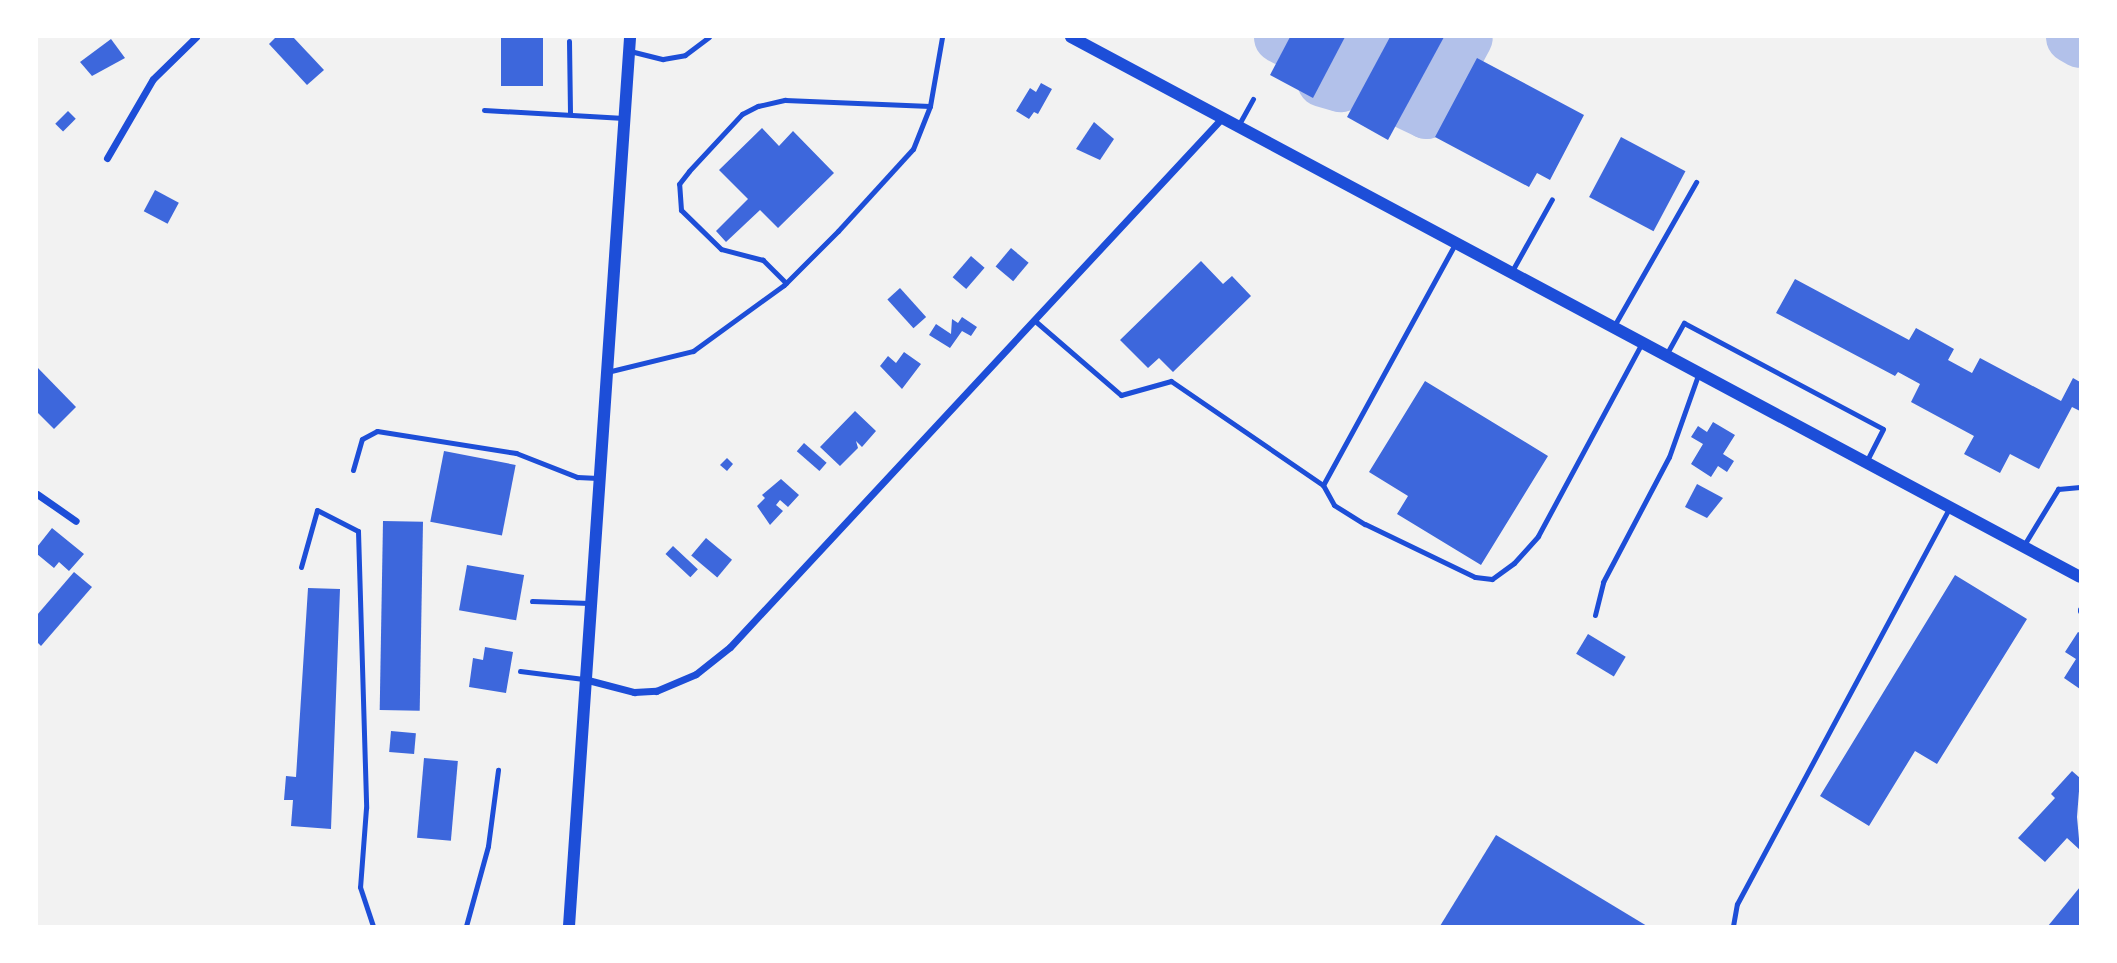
<!DOCTYPE html>
<style>
body{margin:0}
#map{position:relative;width:2117px;height:963px;overflow:hidden;background:#f2f2f2;font-family:Rubik,sans-serif}
div>[style]{position:absolute}
[style*='--x']{left:calc(var(--x)*1px);top:calc(var(--y)*1px);width:calc(var(--w)*1px);rotate:calc(var(--a)*1deg)}
.taxiway>*{height:51px;margin:-25.5px;padding:0 25.5px;transform-origin:25.5px;border-radius:25.5px;background:#b2c1ea}
.building>*{inset:0;background:#3d67dc;transform-origin:0 0}
.service>*{height:5px;margin:-2.5px;padding:0 2.5px;transform-origin:2.5px;border-radius:2.5px;background:#1d4ed8}
.minor>*{height:7px;margin:-3.5px;padding:0 3.5px;transform-origin:3.5px;border-radius:3.5px;background:#1d4ed8}
.tertiary>*{height:12px;margin:-6px;padding:0 6px;transform-origin:6px;border-radius:6px;background:#1d4ed8}
span{translate:-50% -50%;white-space:nowrap;text-align:center;line-height:1.15;-webkit-text-stroke:5px #fff;paint-order:stroke}
.frame{position:absolute;inset:0;border:38px solid #fff;pointer-events:none}
</style>
<div id="map">
<div class="taxiway">
<div style="--x:1279;--y:37;--w:7;--a:27"></div>
<div style="--x:2071;--y:37;--w:10;--a:29"></div>
<div style="--x:1322;--y:81;--w:19;--a:16"></div>
<div style="--x:1340;--y:86;--w:56;--a:-61.1"></div>
<div style="--x:1407;--y:104;--w:21;--a:25"></div>
<div style="--x:1426;--y:113;--w:86;--a:-61.7"></div>
</div>
<div class="building">
<div style="clip-path:polygon(276px 37px,293px 37px,324px 70px,307px 85px,269px 44px)"></div>
<div style="left:501px;top:37px;width:42px;height:49px"></div>
<div style="clip-path:polygon(1290px 37px,1345px 37px,1313px 98px,1270px 75px)"></div>
<div style="clip-path:polygon(1390px 37px,1444px 37px,1388px 140px,1347px 117px)"></div>
<div style="clip-path:polygon(111px 39px,125px 58px,92px 76px,80px 62px)"></div>
<div style="clip-path:polygon(1477px 58px,1584px 115px,1550px 180px,1537px 173px,1529px 187px,1435px 137px)"></div>
<div style="clip-path:polygon(1041px 83px,1052px 89px,1038px 114px,1034px 112px,1029px 119px,1016px 111px,1030px 88px,1036px 92px)"></div>
<div style="left:68px;top:111px;width:11px;height:18px;rotate:45deg"></div>
<div style="clip-path:polygon(1094px 122px,1114px 139px,1100px 160px,1076px 149px)"></div>
<div style="clip-path:polygon(762px 128px,779px 146px,793px 131px,834px 173px,778px 228px,760px 210px,726px 242px,716px 231px,748px 199px,719px 170px)"></div>
<div style="left:1621px;top:137px;width:73px;height:68px;rotate:28deg"></div>
<div style="left:155px;top:190px;width:27px;height:24px;rotate:28deg"></div>
<div style="left:1011px;top:248px;width:23px;height:24px;rotate:40deg"></div>
<div style="left:971px;top:256px;width:18px;height:28px;rotate:41deg"></div>
<div style="clip-path:polygon(1201px 261px,1223px 284px,1232px 276px,1251px 296px,1173px 372px,1159px 358px,1148px 368px,1120px 340px)"></div>
<div style="clip-path:polygon(1795px 279px,1909px 340px,1916px 328px,1954px 349px,1948px 360px,1972px 373px,1980px 358px,2061px 401px,2073px 378px,2080px 382px,2080px 411px,2072px 407px,2039px 469px,2010px 454px,2000px 473px,1964px 454px,1974px 436px,1911px 402px,1920px 384px,1898px 372px,1895px 376px,1776px 313px)"></div>
<div style="left:900px;top:288px;width:39px;height:17px;rotate:48deg"></div>
<div style="clip-path:polygon(962px 317px,977px 327px,971px 336px,962px 331px,950px 348px,929px 335px,936px 324px,951px 334px,952px 319px,958px 323px)"></div>
<div style="clip-path:polygon(904px 352px,921px 364px,902px 389px,880px 366px,888px 356px,896px 363px)"></div>
<div style="clip-path:polygon(37px 367px,76px 407px,54px 429px,37px 412px)"></div>
<div style="clip-path:polygon(1425px 381px,1548px 456px,1481px 565px,1397px 514px,1408px 496px,1369px 472px)"></div>
<div style="clip-path:polygon(855px 411px,876px 431px,862px 447px,856px 441px,858px 448px,840px 466px,820px 447px)"></div>
<div style="clip-path:polygon(1713px 422px,1735px 435px,1723px 454px,1734px 461px,1727px 472px,1718px 466px,1711px 477px,1691px 464px,1703px 444px,1691px 437px,1698px 426px,1707px 432px)"></div>
<div style="left:804px;top:443px;width:30px;height:11px;rotate:41deg"></div>
<div style="left:444px;top:451px;width:73px;height:72px;rotate:11deg"></div>
<div style="clip-path:polygon(727px 458px,733px 464px,727px 471px,720px 465px)"></div>
<div style="clip-path:polygon(781px 479px,799px 495px,788px 507px,780px 500px,776px 505px,783px 511px,770px 525px,757px 506px,765px 498px,762px 495px)"></div>
<div style="clip-path:polygon(1697px 484px,1723px 498px,1707px 518px,1685px 507px)"></div>
<div style="left:383px;top:521px;width:40px;height:189px;rotate:1deg"></div>
<div style="clip-path:polygon(52px 528px,84px 554px,69px 571px,59px 562px,54px 568px,37px 554px,37px 547px)"></div>
<div style="left:706px;top:538px;width:34px;height:23px;rotate:40deg"></div>
<div style="left:673px;top:546px;width:34px;height:11px;rotate:43deg"></div>
<div style="left:467px;top:565px;width:58px;height:46px;rotate:10deg"></div>
<div style="clip-path:polygon(74px 572px,92px 587px,41px 646px,37px 642px,37px 615px)"></div>
<div style="clip-path:polygon(1955px 575px,2027px 619px,1937px 764px,1915px 751px,1869px 826px,1820px 796px)"></div>
<div style="clip-path:polygon(308px 588px,340px 589px,331px 829px,291px 826px,293px 800px,284px 800px,286px 776px,296px 777px)"></div>
<div style="clip-path:polygon(2078px 632px,2080px 633px,2080px 689px,2064px 678px,2076px 659px,2065px 652px)"></div>
<div style="left:1588px;top:634px;width:44px;height:23px;rotate:31deg"></div>
<div style="clip-path:polygon(485px 647px,513px 652px,506px 693px,469px 687px,473px 658px,483px 660px)"></div>
<div style="left:391px;top:731px;width:25px;height:21px;rotate:5deg"></div>
<div style="left:424px;top:758px;width:34px;height:80px;rotate:5deg"></div>
<div style="clip-path:polygon(2072px 771px,2080px 778px,2077px 817px,2080px 850px,2067px 838px,2045px 862px,2018px 838px,2055px 798px,2051px 794px)"></div>
<div style="clip-path:polygon(1496px 835px,1647px 926px,1440px 926px)"></div>
<div style="clip-path:polygon(2080px 887px,2080px 926px,2048px 926px)"></div>
</div>
<div class="service">
<div style="--x:569;--y:41;--w:72;--a:89.2"></div>
<div style="--x:630;--y:51;--w:34;--a:14"></div>
<div style="--x:663;--y:59;--w:22;--a:-10"></div>
<div style="--x:685;--y:55;--w:30;--a:-37"></div>
<div style="--x:484;--y:110;--w:140;--a:3.3"></div>
<div style="--x:1238;--y:126;--w:31;--a:-61"></div>
<div style="--x:1455;--y:244;--w:275;--a:118.7"></div>
<div style="--x:1323;--y:485;--w:23;--a:61"></div>
<div style="--x:1334;--y:505;--w:36;--a:32"></div>
<div style="--x:1365;--y:524;--w:122;--a:25.7"></div>
<div style="--x:1475;--y:577;--w:17;--a:7"></div>
<div style="--x:1492;--y:579;--w:27;--a:-36"></div>
<div style="--x:1514;--y:563;--w:36;--a:-48"></div>
<div style="--x:1538;--y:536;--w:217;--a:-61.7"></div>
<div style="--x:1512;--y:271;--w:82;--a:-60.9"></div>
<div style="--x:786;--y:283;--w:33;--a:-135"></div>
<div style="--x:763;--y:260;--w:43;--a:-165.3"></div>
<div style="--x:721;--y:249;--w:56;--a:-135.7"></div>
<div style="--x:681;--y:210;--w:26;--a:-94"></div>
<div style="--x:679;--y:184;--w:16;--a:-52"></div>
<div style="--x:689;--y:171;--w:78;--a:-47.1"></div>
<div style="--x:742;--y:114;--w:18;--a:-27"></div>
<div style="--x:758;--y:106;--w:28;--a:-13"></div>
<div style="--x:785;--y:100;--w:145;--a:2.4"></div>
<div style="--x:1034;--y:320;--w:115;--a:40.8"></div>
<div style="--x:1121;--y:395;--w:52;--a:-15.6"></div>
<div style="--x:1171;--y:381;--w:184;--a:34.4"></div>
<div style="--x:1614;--y:326;--w:166;--a:-60.3"></div>
<div style="--x:1666;--y:355;--w:37;--a:-61"></div>
<div style="--x:1684;--y:323;--w:225;--a:28"></div>
<div style="--x:1883;--y:429;--w:37;--a:117"></div>
<div style="--x:607;--y:372;--w:89;--a:-13.7"></div>
<div style="--x:693;--y:351;--w:112;--a:-36"></div>
<div style="--x:784;--y:285;--w:76;--a:-45"></div>
<div style="--x:838;--y:231;--w:111;--a:-47.6"></div>
<div style="--x:913;--y:149;--w:46;--a:-68.4"></div>
<div style="--x:930;--y:106;--w:70;--a:-80.1"></div>
<div style="--x:353;--y:470;--w:32;--a:-74"></div>
<div style="--x:362;--y:439;--w:17;--a:-28"></div>
<div style="--x:377;--y:431;--w:141;--a:9"></div>
<div style="--x:516;--y:453;--w:66;--a:21.5"></div>
<div style="--x:577;--y:477;--w:21;--a:3"></div>
<div style="--x:2024;--y:545;--w:66;--a:-58.7"></div>
<div style="--x:2058;--y:489;--w:22;--a:-5"></div>
<div style="--x:301;--y:567;--w:59;--a:-74.3"></div>
<div style="--x:317;--y:510;--w:46;--a:27.1"></div>
<div style="--x:358;--y:531;--w:277;--a:88.3"></div>
<div style="--x:366;--y:808;--w:79;--a:94.3"></div>
<div style="--x:360;--y:887;--w:41;--a:71.6"></div>
<div style="--x:532;--y:601;--w:57;--a:2"></div>
<div style="--x:2080;--y:609;--w:2;--a:90"></div>
<div style="--x:1595;--y:615;--w:34;--a:-76"></div>
<div style="--x:1603;--y:582;--w:141;--a:-62.2"></div>
<div style="--x:1669;--y:457;--w:87;--a:-70.5"></div>
<div style="--x:520;--y:671;--w:64;--a:7.2"></div>
<div style="--x:466;--y:926;--w:83;--a:-74.6"></div>
<div style="--x:488;--y:846;--w:77;--a:-82.5"></div>
<div style="--x:1733;--y:926;--w:22;--a:-80"></div>
<div style="--x:1737;--y:904;--w:448;--a:-61.8"></div>
</div>
<div class="minor">
<div style="--x:107;--y:158;--w:91;--a:-59.8"></div>
<div style="--x:153;--y:79;--w:60;--a:-44.3"></div>
<div style="--x:37;--y:494;--w:47;--a:34.7"></div>
<div style="--x:584;--y:679;--w:52;--a:14.6"></div>
<div style="--x:634;--y:692;--w:22;--a:-3"></div>
<div style="--x:656;--y:691;--w:43;--a:-23"></div>
<div style="--x:696;--y:674;--w:43;--a:-38.5"></div>
<div style="--x:730;--y:647;--w:722;--a:-47.08"></div>
</div>
<div class="tertiary">
<div style="--x:1071;--y:37;--w:1144;--a:28.15"></div>
<div style="--x:569;--y:926;--w:891;--a:-86.07"></div>
</div>
<div class="frame"></div>
</div>
